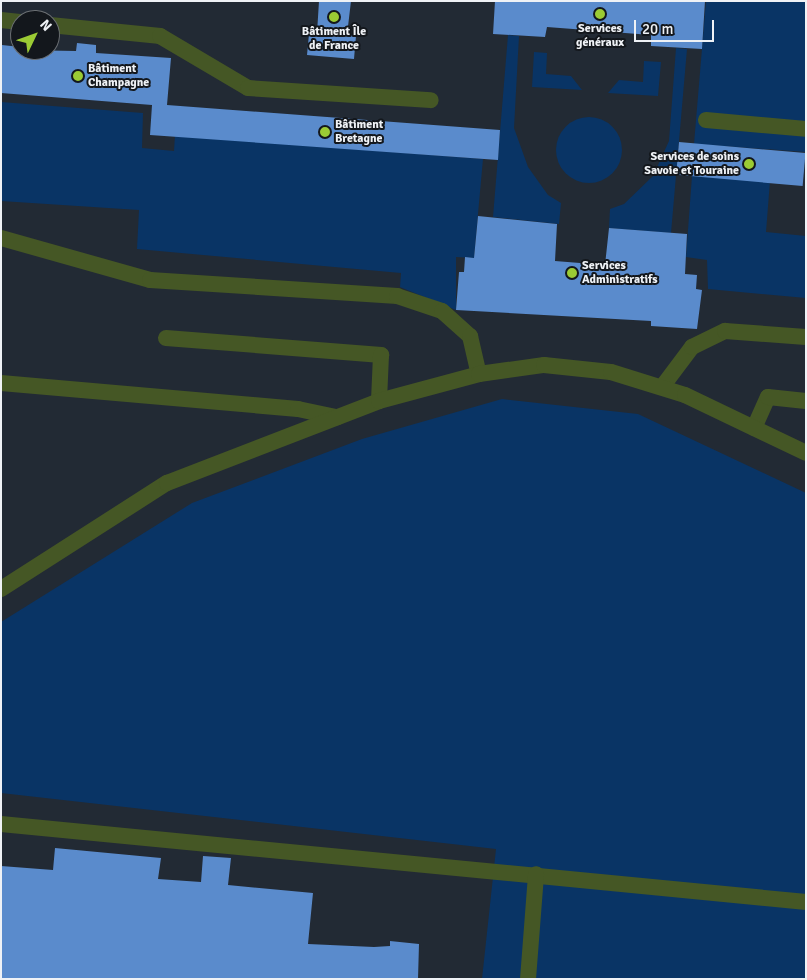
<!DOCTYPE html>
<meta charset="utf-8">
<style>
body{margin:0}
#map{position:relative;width:807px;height:980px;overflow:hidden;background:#1c2126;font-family:Signika,sans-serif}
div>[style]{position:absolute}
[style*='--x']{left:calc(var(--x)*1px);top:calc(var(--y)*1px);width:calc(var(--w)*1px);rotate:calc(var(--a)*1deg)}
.built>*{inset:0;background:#222a34}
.green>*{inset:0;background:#093465}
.round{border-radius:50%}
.building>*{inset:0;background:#5a8bcc;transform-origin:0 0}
.service>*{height:16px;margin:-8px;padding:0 8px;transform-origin:8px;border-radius:8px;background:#455725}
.dots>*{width:14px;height:14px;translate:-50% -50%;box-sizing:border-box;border:2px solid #13171c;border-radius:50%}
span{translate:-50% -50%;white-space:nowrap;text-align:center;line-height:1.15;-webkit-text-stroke:4px #13171c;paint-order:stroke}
.poi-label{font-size:12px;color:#eff2f6;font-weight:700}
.left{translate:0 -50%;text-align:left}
.right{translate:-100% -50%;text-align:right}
.frame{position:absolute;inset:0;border:2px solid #eff2f6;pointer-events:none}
.north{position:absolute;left:10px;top:10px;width:50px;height:50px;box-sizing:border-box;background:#13171c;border:1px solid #6b6f73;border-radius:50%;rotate:48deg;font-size:14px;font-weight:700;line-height:20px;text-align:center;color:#eff2f6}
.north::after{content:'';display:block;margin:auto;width:18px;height:22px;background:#9bcb34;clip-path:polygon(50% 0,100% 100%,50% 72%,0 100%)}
.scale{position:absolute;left:634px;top:20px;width:80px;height:22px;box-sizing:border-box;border:2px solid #eff2f6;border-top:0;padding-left:6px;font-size:15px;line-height:18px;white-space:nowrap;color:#eff2f6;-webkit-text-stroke:4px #13171c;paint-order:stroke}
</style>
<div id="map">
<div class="built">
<div style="clip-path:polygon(evenodd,1px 1px,806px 1px,806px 979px,1px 979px,1px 1px,20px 20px,50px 20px,50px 50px,20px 50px,20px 20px)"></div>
</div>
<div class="green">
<div style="clip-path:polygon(706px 1px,806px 1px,806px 152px,694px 144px)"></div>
<div style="clip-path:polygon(508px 35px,519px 36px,514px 128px,528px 167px,548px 195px,561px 203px,559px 224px,493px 217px)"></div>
<div style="clip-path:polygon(676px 48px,687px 49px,671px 233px,609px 228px,610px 209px,624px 204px,653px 176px,669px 141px)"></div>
<div style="clip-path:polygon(534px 52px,547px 53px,546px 74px,571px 76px,582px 90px,532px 87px)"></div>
<div style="clip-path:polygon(644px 61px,661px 62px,658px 96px,608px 93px,619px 80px,643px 82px)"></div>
<div style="clip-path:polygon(1px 102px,143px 113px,142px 148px,174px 151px,175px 135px,483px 159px,474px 258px,456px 257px,456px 310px,400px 287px,401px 273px,137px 249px,139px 210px,1px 201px)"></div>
<div class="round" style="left:556px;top:117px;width:66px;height:66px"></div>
<div style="clip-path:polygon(692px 176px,770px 181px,766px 232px,806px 236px,806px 298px,708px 289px,707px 260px,686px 257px)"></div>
<div style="clip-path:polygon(502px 399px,638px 414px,806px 493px,806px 979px,482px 979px,496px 849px,1px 793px,1px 622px,192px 503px,362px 439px)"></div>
</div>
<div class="building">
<div style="clip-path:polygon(319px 1px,351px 1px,347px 35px,356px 36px,354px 59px,307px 55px,309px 34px,317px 33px)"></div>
<div style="clip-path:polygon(495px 1px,705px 1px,702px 49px,651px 46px,651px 35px,547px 27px,545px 37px,493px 34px)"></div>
<div style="clip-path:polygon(77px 43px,96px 45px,96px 53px,171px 58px,167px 105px,500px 130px,498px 160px,150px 135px,152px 105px,1px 93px,2px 45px,20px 47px,20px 50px,76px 51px)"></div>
<div style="left:679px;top:142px;width:127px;height:33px;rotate:5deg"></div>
<div style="clip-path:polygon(478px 216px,557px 224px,555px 261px,605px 265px,609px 228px,687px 234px,685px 274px,697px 275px,696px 289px,702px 290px,697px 329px,651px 326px,651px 321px,456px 310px,459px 272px,464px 272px,465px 257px,474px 258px)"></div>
<div style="clip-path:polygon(55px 848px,161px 858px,158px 879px,201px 882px,203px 856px,231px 858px,228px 885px,313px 893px,308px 944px,374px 947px,390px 946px,390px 941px,419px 944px,418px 979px,1px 979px,1px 866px,53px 870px)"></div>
</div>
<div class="service">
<div style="--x:1;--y:20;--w:19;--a:6"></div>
<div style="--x:50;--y:25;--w:111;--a:5.7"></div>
<div style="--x:160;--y:36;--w:102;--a:30.6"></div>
<div style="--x:248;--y:88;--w:183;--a:3.8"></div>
<div style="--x:706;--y:120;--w:100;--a:5.1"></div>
<div style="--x:1;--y:238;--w:155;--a:15.7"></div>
<div style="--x:150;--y:280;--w:248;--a:3.7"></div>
<div style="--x:397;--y:296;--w:47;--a:18.4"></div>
<div style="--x:442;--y:311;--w:38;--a:42"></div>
<div style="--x:470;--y:336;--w:39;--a:77"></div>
<div style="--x:166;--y:338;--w:216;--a:4.5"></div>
<div style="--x:381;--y:355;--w:46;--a:92.5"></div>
<div style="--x:1;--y:383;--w:298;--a:5"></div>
<div style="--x:298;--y:409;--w:40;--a:12"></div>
<div style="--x:662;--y:387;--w:50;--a:-53.1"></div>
<div style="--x:692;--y:347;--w:37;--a:-26"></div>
<div style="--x:725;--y:331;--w:81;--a:4.2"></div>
<div style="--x:754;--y:428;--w:34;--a:-66"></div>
<div style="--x:768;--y:397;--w:38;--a:6"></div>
<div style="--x:1;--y:589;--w:197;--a:-32.6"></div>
<div style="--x:167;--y:483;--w:227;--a:-21.1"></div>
<div style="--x:379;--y:401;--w:104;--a:-15.1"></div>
<div style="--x:479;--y:374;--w:66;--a:-7.9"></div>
<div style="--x:544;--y:365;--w:67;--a:6"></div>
<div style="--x:611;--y:372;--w:77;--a:17.3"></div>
<div style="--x:685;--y:395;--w:134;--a:25.6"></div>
<div style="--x:1;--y:824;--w:809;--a:5.53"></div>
<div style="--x:528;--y:979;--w:105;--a:-85.6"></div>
</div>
<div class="dots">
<div style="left:600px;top:14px;background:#9bcb34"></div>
<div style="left:334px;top:17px;background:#9bcb34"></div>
<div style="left:78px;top:76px;background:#9bcb34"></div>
<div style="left:325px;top:132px;background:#9bcb34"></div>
<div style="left:749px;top:164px;background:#9bcb34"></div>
<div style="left:572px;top:273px;background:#9bcb34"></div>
</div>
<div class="poi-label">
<span style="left:600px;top:36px">Services<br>généraux</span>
<span style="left:334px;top:39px">Bâtiment Île<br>de France</span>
<span class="left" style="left:88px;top:76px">Bâtiment<br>Champagne</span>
<span class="left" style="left:335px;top:132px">Bâtiment<br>Bretagne</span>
<span class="right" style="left:739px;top:164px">Services de soins<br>Savoie et Touraine</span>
<span class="left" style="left:582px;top:273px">Services<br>Administratifs</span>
</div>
<div class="frame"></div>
<div class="north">N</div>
<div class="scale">20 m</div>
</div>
